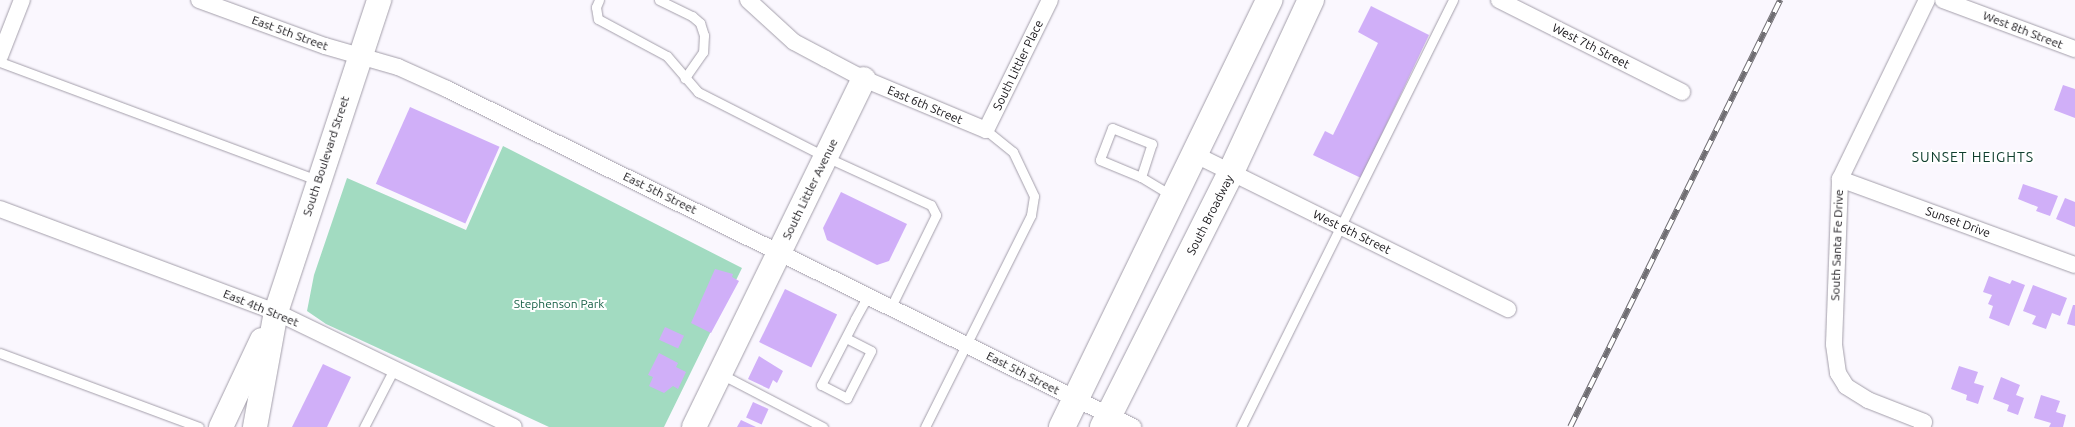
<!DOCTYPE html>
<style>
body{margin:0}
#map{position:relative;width:2075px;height:427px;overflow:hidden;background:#faf7fe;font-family:Ubuntu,sans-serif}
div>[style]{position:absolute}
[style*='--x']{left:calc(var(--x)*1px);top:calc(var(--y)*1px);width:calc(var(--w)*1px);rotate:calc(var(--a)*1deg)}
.green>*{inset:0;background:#a2dbc1}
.building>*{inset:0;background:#d0aff8;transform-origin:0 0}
.roads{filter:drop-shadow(0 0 1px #a39eaa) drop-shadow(0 0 1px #a39eaa)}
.lane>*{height:9px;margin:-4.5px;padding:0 4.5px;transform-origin:4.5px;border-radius:4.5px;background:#fff}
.street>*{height:16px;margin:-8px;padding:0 8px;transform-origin:8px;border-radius:8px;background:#fff}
.secondary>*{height:24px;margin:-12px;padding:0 12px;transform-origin:12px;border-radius:12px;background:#fff}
.primary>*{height:26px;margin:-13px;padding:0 13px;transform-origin:13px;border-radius:13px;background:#fff}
.rail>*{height:5.5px;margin-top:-2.75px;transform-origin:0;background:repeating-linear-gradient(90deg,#fff 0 11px,#6f6d72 0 22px);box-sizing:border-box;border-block:1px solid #6f6d72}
span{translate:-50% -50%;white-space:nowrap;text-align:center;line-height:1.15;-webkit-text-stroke:4px #fff;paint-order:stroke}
.street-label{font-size:12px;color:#141216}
.park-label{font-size:12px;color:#155e44}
.neighbourhood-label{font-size:14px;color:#10402e;letter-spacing:1px}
</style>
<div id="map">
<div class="green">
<div style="clip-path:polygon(503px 146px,742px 268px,664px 427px,549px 427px,326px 324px,307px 311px,314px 275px,347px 178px,466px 230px)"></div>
</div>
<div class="building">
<div style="clip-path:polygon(1371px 6px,1429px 35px,1361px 178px,1313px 155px,1325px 131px,1333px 135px,1378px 43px,1358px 32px)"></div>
<div style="clip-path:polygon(2063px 85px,2075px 89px,2075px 118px,2054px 110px)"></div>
<div style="left:410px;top:107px;width:98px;height:84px;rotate:24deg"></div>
<div style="clip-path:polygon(2023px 184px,2058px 196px,2050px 216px,2036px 211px,2038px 207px,2018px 199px)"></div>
<div style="clip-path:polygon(841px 192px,907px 224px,889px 261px,877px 265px,827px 240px,823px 228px)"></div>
<div style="clip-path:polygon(2065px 198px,2075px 202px,2075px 227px,2056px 219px)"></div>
<div style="clip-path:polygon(715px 269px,733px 274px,732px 277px,739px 281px,711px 333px,691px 323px)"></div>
<div style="clip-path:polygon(1989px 276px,2010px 284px,2012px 280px,2025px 285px,2009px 326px,1989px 318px,1993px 306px,1988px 304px,1992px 295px,1983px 292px)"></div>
<div style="clip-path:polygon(2033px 285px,2067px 298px,2060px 316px,2052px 313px,2046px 329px,2032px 324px,2036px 316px,2023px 311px)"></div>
<div style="left:785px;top:289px;width:58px;height:59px;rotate:26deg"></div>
<div style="clip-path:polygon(2073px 305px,2075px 305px,2075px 326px,2067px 324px)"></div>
<div style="left:665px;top:327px;width:21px;height:14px;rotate:25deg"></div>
<div style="clip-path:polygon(659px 353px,678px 363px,676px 367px,686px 372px,678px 389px,673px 386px,664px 393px,649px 386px,653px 377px,648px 375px)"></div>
<div style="clip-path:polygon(759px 356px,783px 371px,777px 383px,773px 380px,769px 389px,748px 379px)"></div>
<div style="clip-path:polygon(323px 364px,351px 377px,327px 427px,292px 427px)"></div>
<div style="clip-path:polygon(1959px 366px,1978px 372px,1974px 383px,1984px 386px,1978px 404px,1966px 400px,1967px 395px,1951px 389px)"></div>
<div style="clip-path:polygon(2001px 377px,2020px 385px,2016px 395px,2024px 398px,2018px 415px,2007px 411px,2009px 405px,1993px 399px)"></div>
<div style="clip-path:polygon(2041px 395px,2060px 401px,2056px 412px,2066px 415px,2063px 427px,2049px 427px,2051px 423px,2034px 418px)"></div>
<div style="left:753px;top:402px;width:17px;height:17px;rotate:24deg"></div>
<div style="clip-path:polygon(741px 420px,756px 427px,737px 427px)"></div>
</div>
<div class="roads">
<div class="lane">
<div style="--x:599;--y:0;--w:8;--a:113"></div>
<div style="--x:596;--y:7;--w:12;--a:81"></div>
<div style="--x:598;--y:19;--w:78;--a:28.2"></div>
<div style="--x:667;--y:56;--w:48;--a:49.3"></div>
<div style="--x:698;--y:92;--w:144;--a:26.9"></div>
<div style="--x:826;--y:157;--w:115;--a:24.6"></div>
<div style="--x:931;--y:205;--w:11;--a:63"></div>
<div style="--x:936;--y:215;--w:102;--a:116.1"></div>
<div style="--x:659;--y:0;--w:37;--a:26"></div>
<div style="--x:692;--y:16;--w:11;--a:41"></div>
<div style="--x:700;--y:23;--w:13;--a:72"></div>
<div style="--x:704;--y:35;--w:17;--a:93"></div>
<div style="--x:703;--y:52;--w:32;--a:125"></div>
<div style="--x:0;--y:62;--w:339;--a:20.4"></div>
<div style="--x:1141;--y:177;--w:35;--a:-72"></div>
<div style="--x:1152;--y:144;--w:43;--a:-158.2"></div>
<div style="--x:1112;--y:128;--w:34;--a:111"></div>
<div style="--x:1100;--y:160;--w:44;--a:22.5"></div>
<div style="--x:1141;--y:177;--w:37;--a:31"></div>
<div style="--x:846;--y:338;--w:28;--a:27"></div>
<div style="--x:871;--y:351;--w:53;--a:117.1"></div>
<div style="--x:847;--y:398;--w:29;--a:-153"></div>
<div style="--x:821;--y:385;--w:74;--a:-62.7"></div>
<div style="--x:855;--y:319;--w:26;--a:-61"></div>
<div style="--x:0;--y:353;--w:212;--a:20.4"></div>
<div style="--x:721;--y:374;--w:115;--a:27.5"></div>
<div style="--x:364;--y:427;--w:65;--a:-62.7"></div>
<div style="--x:925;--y:427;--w:237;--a:-63.4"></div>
<div style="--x:1031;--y:215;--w:19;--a:-81"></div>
<div style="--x:1034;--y:196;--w:49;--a:-115.5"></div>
<div style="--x:1013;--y:152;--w:35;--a:-141"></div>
<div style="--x:1241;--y:427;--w:477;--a:-63.6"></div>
</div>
<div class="street">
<div style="--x:199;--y:0;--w:134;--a:20.1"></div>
<div style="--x:325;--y:46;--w:76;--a:16"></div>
<div style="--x:398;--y:67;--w:54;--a:24.2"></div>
<div style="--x:447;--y:89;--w:765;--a:26.23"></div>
<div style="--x:748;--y:0;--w:62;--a:42.4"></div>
<div style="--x:794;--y:42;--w:36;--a:28"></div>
<div style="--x:826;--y:59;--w:43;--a:27.8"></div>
<div style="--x:864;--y:79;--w:132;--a:22.7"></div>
<div style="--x:986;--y:130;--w:145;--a:-63.8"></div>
<div style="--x:1499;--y:0;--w:205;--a:26.7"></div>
<div style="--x:1943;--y:0;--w:141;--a:20.4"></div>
<div style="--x:0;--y:56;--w:60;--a:-68.6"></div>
<div style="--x:1196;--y:155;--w:348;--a:26.3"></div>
<div style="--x:1840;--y:179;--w:250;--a:20.1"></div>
<div style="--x:0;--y:209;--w:295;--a:20.5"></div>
<div style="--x:276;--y:312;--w:264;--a:25.8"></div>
<div style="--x:1922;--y:427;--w:5;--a:-68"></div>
<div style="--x:1924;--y:422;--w:60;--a:-158.6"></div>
<div style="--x:1868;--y:400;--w:26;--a:-148"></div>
<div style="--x:1846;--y:386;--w:15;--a:-122"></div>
<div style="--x:1838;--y:373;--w:29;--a:-98"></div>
<div style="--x:1834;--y:344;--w:165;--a:-87.9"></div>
<div style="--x:1840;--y:179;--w:199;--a:-64.1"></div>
</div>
<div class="secondary">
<div style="--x:221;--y:427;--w:96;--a:-64.8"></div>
<div style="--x:255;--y:427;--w:117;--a:-79.7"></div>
<div style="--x:276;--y:312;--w:329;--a:-71.7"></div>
<div style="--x:694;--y:427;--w:387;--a:-64"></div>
</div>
<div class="primary">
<div style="--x:1062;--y:427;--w:475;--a:-64.1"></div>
<div style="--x:1103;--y:427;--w:285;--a:-63.3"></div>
<div style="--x:1231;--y:172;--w:190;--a:-65.1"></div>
</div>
</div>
<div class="rail">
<div style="--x:1570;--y:427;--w:476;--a:-63.8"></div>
</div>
<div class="street-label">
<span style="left:2023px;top:30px;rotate:21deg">West 8th Street</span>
<span style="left:290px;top:33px;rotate:20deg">East 5th Street</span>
<span style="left:1591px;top:46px;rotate:27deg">West 7th Street</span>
<span style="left:1018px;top:65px;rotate:-64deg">South Littler Place</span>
<span style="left:925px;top:105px;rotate:23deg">East 6th Street</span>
<span style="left:326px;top:156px;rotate:-72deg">South Boulevard Street</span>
<span style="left:810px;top:189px;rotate:-64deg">South Littler Avenue</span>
<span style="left:660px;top:193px;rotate:26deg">East 5th Street</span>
<span style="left:1210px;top:215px;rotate:-63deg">South Broadway</span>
<span style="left:1958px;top:222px;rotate:20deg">Sunset Drive</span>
<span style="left:1352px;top:232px;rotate:26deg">West 6th Street</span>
<span style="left:1837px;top:245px;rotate:-88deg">South Santa Fe Drive</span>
<span style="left:261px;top:308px;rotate:22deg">East 4th Street</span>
<span style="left:1023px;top:373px;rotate:27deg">East 5th Street</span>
</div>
<div class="park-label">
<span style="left:559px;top:304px">Stephenson Park</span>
</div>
<div class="neighbourhood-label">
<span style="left:1973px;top:157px">SUNSET HEIGHTS</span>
</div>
</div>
